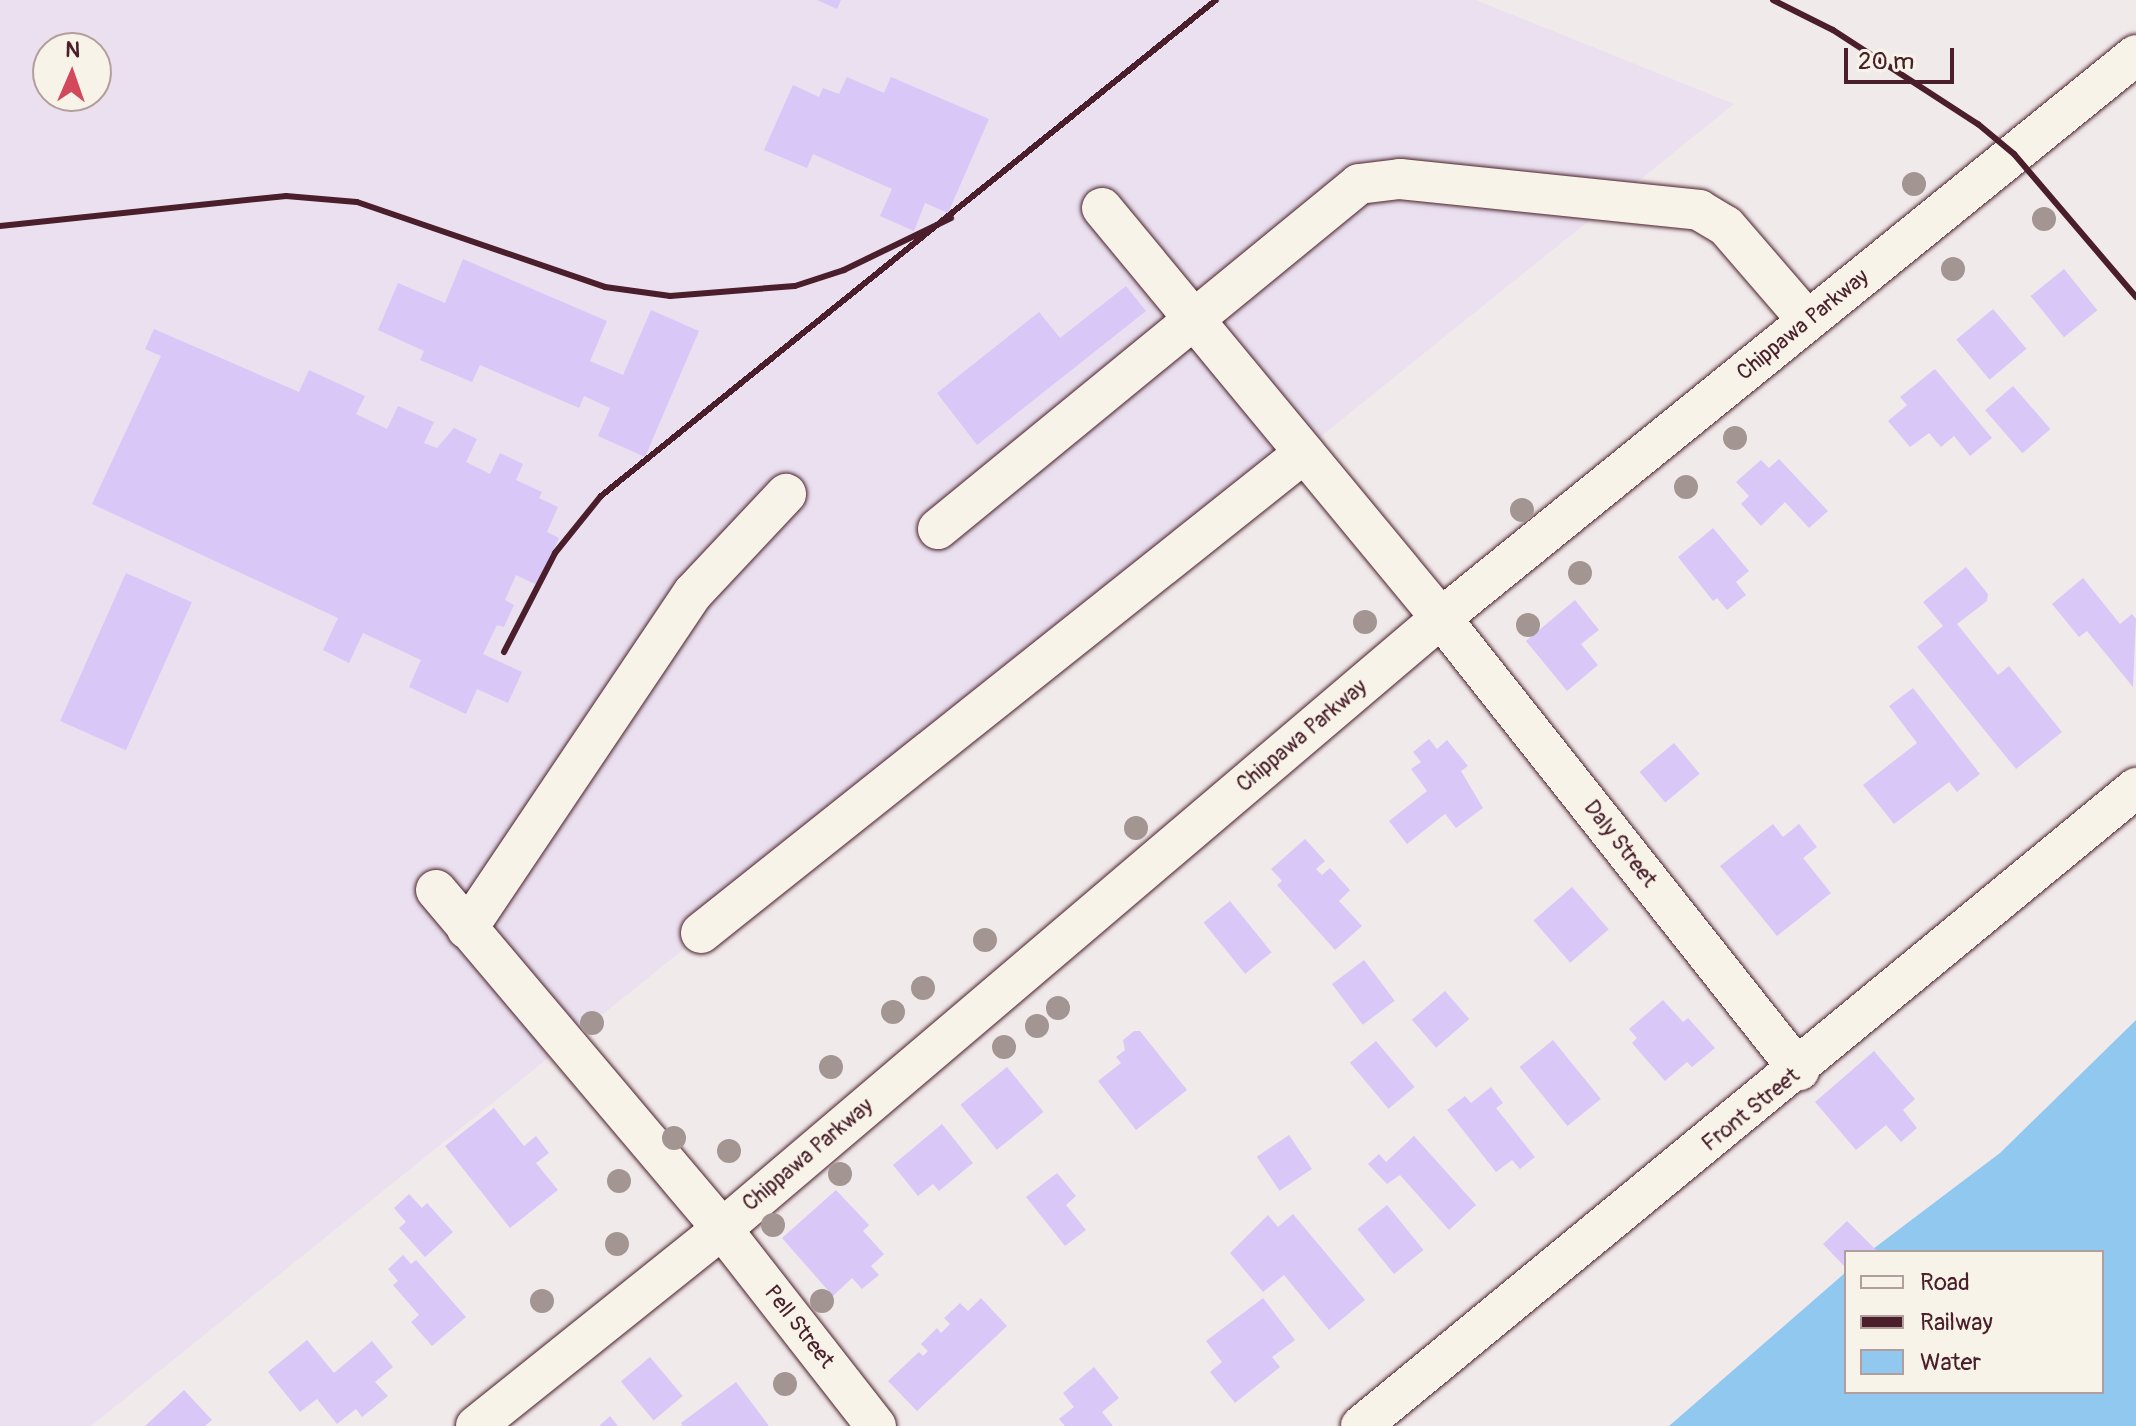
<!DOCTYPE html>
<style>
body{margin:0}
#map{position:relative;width:2136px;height:1426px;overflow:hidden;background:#f1eaeb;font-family:Pangolin,sans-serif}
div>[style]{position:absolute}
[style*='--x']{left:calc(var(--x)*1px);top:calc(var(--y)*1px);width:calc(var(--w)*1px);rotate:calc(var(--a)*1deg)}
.built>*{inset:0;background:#eae0ef}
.water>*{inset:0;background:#90c8ef}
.building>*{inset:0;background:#d9c7f8;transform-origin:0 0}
.roads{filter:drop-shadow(0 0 2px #4a1f2b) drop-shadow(0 0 2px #4a1f2b)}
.minor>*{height:40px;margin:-20px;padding:0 20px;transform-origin:20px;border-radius:20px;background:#f7f3e8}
.rail>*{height:6px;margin:-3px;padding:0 3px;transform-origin:3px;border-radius:3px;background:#4a1f2b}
.trees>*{width:24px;height:24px;margin:-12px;border-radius:50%;background:#a39591}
span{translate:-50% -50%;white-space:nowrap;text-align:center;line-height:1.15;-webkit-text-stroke:7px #f7f3e8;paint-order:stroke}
.street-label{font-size:22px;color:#4a1f2b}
.legend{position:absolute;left:1844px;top:1250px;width:260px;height:144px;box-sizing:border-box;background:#f7f3e8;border:2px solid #b29e9c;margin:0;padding:10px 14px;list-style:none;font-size:24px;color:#4a1f2b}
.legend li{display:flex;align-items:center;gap:16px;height:40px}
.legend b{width:40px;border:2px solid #b29e9c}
.north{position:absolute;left:32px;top:32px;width:80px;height:80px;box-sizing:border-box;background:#f7f3e8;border:2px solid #b29e9c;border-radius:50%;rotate:2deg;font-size:22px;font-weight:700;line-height:32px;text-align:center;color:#4a1f2b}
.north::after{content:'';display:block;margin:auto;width:28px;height:36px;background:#d1495b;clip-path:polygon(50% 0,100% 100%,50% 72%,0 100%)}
.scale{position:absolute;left:1844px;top:48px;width:110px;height:36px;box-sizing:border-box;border:4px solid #4a1f2b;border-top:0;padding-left:10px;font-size:24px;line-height:28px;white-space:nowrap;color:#4a1f2b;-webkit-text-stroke:6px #f7f3e8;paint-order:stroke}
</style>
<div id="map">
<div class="built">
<div style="clip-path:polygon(evenodd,0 0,1476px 0,1734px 104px,91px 1426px,0 1426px,0 0,48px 48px,96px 48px,96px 96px,48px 96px,48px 48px)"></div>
</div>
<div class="water">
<div style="clip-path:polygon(2136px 1020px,2136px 1426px,1669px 1426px,1846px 1272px,1846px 1392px,2102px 1392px,2102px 1252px,1869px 1252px,2000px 1153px)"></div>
</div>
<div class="building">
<div style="clip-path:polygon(817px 0,841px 0,837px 9px)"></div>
<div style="clip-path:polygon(847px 77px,884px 93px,891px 77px,989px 119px,948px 213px,925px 203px,914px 231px,880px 216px,892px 189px,813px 154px,807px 168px,764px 150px,793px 85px,819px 97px,823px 88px,839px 94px)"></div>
<div style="clip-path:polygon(463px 259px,607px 321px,590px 361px,623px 375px,651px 310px,699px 331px,645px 457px,598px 436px,610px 408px,584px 396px,579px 408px,480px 365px,472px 382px,420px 360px,424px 351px,378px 330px,398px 283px,445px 303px)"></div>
<div style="left:2064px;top:269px;width:53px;height:43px;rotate:51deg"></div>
<div style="clip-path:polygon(1126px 286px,1146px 311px,977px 445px,937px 393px,1039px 312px,1060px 338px)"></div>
<div style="left:1993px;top:309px;width:52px;height:48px;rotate:50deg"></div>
<div style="clip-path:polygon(154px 329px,299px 392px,309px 370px,365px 396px,356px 414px,387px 429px,398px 406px,434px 422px,424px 443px,437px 448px,454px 428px,477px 439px,466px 462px,490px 474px,500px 453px,523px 464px,516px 480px,542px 492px,539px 498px,558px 507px,547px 532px,559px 538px,537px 585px,516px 575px,505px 600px,514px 605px,504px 627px,497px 625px,483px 654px,522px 672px,508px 703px,477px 689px,466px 714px,409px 687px,421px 660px,363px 633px,349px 663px,323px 650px,338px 618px,92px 504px,161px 356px,145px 349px)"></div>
<div style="clip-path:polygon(1935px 369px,1992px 438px,1970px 456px,1954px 436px,1941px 447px,1929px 433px,1910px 447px,1888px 421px,1907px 405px,1900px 397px)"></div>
<div style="left:2013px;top:386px;width:57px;height:37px;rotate:49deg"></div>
<div style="clip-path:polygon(1779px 459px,1828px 511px,1809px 528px,1785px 502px,1761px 526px,1741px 504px,1749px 496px,1736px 482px,1761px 460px,1769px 468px)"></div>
<div style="clip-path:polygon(1713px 528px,1749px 571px,1736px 582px,1746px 595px,1727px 610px,1717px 598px,1713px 601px,1678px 557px)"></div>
<div style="clip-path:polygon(1966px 567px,1988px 594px,1987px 601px,1957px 624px,1998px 675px,2009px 666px,2062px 732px,2016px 769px,1917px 647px,1943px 626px,1923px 602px)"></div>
<div style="left:126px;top:573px;width:72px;height:162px;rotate:24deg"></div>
<div style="clip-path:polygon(2083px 578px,2120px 624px,2132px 614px,2136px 619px,2133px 687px,2087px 631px,2079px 637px,2052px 604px)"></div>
<div style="clip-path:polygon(1575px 600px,1599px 630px,1581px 644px,1598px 665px,1567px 691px,1526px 641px)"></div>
<div style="clip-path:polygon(1913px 688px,1980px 774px,1957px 792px,1949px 782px,1894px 824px,1863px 785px,1917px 743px,1889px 706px)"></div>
<div style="clip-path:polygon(1429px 739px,1437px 749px,1447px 740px,1468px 766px,1461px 771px,1483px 808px,1456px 828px,1445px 814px,1407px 844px,1389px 821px,1427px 791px,1411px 769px,1421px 762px,1413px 752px)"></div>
<div style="left:1674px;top:743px;width:40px;height:45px;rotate:50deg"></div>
<div style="clip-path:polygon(1773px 824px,1783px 837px,1799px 824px,1817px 847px,1803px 858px,1831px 893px,1777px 936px,1720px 866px)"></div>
<div style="clip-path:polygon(1305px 839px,1325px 861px,1316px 869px,1322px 875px,1330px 868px,1350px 890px,1339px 901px,1362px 926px,1335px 950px,1277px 885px,1282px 881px,1271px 869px)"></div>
<div style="left:1572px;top:887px;width:56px;height:51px;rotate:49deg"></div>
<div style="left:1230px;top:901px;width:66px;height:34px;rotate:51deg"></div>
<div style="left:1364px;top:960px;width:51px;height:40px;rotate:53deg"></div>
<div style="left:1445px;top:991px;width:37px;height:44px;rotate:49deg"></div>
<div style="clip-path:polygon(1663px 1000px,1683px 1022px,1688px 1018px,1715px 1048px,1692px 1067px,1687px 1062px,1665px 1081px,1632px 1043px,1637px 1038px,1629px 1029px)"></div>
<div style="clip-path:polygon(1134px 1031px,1140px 1031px,1187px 1090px,1136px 1130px,1098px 1081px,1121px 1063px,1116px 1057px,1125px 1050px,1123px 1040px)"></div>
<div style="left:1553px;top:1040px;width:76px;height:43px;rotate:51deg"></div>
<div style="left:1376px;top:1041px;width:60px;height:34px;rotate:50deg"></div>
<div style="clip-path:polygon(1874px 1051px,1915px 1099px,1903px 1110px,1917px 1128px,1901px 1142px,1886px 1125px,1856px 1150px,1815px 1102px)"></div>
<div style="left:1007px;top:1067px;width:58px;height:60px;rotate:51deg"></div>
<div style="clip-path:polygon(1491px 1087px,1503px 1103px,1496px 1108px,1535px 1157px,1520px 1169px,1512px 1160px,1496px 1172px,1447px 1110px,1465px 1096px,1471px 1103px)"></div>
<div style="clip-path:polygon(494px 1108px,524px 1146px,536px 1136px,549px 1153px,536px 1163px,558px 1190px,510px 1228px,445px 1146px)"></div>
<div style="clip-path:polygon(942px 1124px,973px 1163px,939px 1191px,933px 1184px,918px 1196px,893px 1165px)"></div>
<div style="left:1289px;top:1135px;width:41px;height:39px;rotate:56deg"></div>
<div style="clip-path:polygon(1414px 1136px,1476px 1205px,1449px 1230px,1400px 1175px,1387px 1184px,1368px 1164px,1379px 1154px,1386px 1162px)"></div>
<div style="clip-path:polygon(1057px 1173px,1076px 1196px,1066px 1205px,1086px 1230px,1065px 1246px,1026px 1197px)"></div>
<div style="clip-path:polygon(836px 1190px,869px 1225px,863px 1231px,884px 1254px,871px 1266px,879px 1275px,862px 1289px,852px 1278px,833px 1296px,782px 1238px)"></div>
<div style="clip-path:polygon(409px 1194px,422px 1208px,427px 1203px,453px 1232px,425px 1257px,399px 1228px,406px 1222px,394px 1208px)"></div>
<div style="left:1387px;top:1205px;width:58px;height:38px;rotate:51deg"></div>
<div style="clip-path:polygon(1293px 1214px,1365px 1300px,1329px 1330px,1284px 1275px,1263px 1292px,1230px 1253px,1268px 1215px,1278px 1227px)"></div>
<div style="clip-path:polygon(1847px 1221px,1878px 1252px,1846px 1252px,1846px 1268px,1823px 1244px)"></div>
<div style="clip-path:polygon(403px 1255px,411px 1264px,416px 1260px,466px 1317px,432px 1346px,411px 1322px,419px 1315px,393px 1285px,398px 1281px,388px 1269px)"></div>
<div style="clip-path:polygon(981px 1298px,1007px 1326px,917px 1411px,888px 1381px,919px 1352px,923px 1356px,928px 1351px,921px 1344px,937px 1328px,941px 1333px,950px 1324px,944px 1318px,960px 1303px,968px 1311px)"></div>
<div style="clip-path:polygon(1263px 1298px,1295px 1340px,1272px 1357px,1280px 1367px,1235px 1403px,1210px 1372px,1222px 1362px,1206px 1341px)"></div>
<div style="clip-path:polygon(307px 1340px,334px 1373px,372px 1341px,393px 1367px,375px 1382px,388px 1396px,362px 1417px,356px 1409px,337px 1424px,317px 1399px,300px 1412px,268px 1372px)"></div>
<div style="left:650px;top:1357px;width:51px;height:38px;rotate:50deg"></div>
<div style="clip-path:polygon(1094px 1367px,1119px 1398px,1102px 1412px,1113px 1426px,1065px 1426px,1059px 1419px,1074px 1407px,1063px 1393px)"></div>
<div style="clip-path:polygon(736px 1382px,769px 1426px,683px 1426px,681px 1423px)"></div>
<div style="clip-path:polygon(184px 1390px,212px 1420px,205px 1426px,145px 1426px)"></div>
<div style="clip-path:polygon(610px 1416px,618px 1426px,599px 1426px)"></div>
</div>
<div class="roads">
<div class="minor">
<div style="--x:1102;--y:208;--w:532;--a:50.42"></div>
<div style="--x:1441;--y:618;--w:577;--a:51.62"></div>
<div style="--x:938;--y:529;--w:544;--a:-39.33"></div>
<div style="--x:1359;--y:184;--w:41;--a:-7"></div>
<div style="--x:1400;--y:179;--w:301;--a:5.9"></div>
<div style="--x:1699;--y:210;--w:31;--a:31"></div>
<div style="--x:1726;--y:226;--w:125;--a:49.2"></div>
<div style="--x:436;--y:890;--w:444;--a:49.8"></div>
<div style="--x:722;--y:1229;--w:250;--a:52"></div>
<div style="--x:467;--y:929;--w:405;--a:-56.1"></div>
<div style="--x:693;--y:593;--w:136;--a:-46.8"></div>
<div style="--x:701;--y:933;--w:771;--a:-38.52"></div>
<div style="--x:476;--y:1426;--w:315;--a:-38.7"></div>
<div style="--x:722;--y:1229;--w:944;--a:-40.36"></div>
<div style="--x:1441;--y:618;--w:894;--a:-39.01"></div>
<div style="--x:1361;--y:1426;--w:1004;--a:-39.46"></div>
</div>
</div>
<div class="rail">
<div style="--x:1773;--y:0;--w:67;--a:26.6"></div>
<div style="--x:1833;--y:30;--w:173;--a:33"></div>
<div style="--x:1978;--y:124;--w:47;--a:39.8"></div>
<div style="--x:2014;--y:154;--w:188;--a:49.5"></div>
<div style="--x:0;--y:226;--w:288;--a:-6"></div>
<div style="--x:286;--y:196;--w:71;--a:4.8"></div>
<div style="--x:357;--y:202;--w:262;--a:18.9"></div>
<div style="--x:605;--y:287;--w:66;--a:7.9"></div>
<div style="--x:670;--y:296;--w:125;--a:-4.6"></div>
<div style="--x:795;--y:286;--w:52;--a:-18.1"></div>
<div style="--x:844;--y:270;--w:119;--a:-25.9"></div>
<div style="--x:504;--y:652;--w:111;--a:-62.7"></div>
<div style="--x:555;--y:553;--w:73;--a:-51.1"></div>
<div style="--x:601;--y:496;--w:790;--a:-38.89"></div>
</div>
<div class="trees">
<div style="left:1914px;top:184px"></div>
<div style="left:2044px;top:219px"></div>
<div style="left:1953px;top:269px"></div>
<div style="left:1735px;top:438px"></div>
<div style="left:1686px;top:487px"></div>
<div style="left:1522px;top:510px"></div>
<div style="left:1580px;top:573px"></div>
<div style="left:1365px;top:622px"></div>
<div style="left:1528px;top:625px"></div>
<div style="left:1136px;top:828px"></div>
<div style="left:985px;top:940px"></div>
<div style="left:923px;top:988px"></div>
<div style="left:1058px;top:1008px"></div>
<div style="left:893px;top:1012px"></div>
<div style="left:592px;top:1023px"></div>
<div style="left:1037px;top:1026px"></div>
<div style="left:1004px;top:1047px"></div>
<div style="left:831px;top:1067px"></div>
<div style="left:674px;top:1138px"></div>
<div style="left:729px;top:1151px"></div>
<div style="left:840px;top:1174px"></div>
<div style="left:619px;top:1181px"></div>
<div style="left:773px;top:1225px"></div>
<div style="left:617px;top:1244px"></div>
<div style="left:542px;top:1301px"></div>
<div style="left:822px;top:1301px"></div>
<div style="left:785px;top:1384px"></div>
</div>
<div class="street-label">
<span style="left:1803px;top:325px;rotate:-39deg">Chippawa Parkway</span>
<span style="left:1302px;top:736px;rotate:-40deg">Chippawa Parkway</span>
<span style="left:1620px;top:844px;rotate:52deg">Daly Street</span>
<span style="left:1751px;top:1110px;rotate:-39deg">Front Street</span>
<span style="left:808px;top:1155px;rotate:-40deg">Chippawa Parkway</span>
<span style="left:799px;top:1327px;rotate:52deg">Pell Street</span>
</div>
<ul class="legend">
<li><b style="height:10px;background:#f7f3e8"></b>Road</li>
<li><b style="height:10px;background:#4a1f2b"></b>Railway</li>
<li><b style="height:22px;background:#90c8ef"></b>Water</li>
</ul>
<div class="north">N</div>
<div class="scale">20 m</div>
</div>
